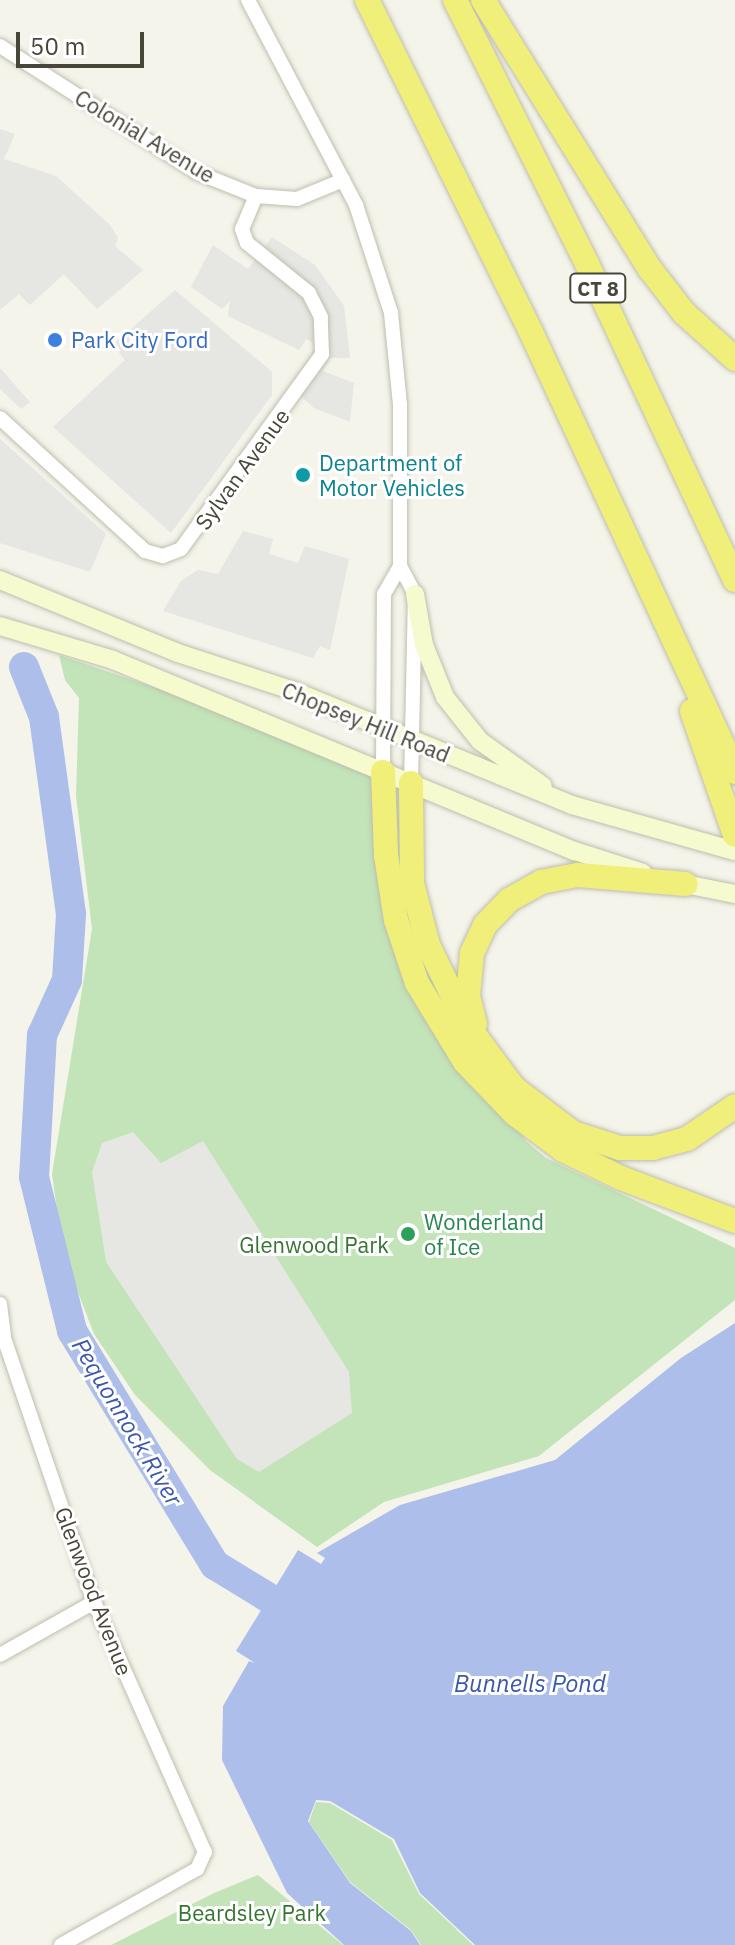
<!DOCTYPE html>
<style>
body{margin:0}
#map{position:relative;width:735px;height:1945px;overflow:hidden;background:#f4f4eb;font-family:"IBM Plex Sans",sans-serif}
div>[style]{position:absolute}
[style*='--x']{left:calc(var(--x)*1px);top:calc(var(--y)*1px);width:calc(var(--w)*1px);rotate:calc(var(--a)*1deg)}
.green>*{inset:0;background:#c2e4b8}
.parking>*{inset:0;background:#e6e6e2}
.water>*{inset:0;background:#aebeea}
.river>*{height:30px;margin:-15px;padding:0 15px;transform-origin:15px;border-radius:15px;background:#aebeea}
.roads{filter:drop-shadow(0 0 2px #bfbeae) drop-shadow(0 0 2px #bfbeae)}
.street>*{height:14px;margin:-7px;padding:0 7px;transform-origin:7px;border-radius:7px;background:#fff}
.secondary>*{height:18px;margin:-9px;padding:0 9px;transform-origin:9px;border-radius:9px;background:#f6facf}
.highway>*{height:24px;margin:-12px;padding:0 12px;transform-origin:12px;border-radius:12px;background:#f0ef7a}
.dots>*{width:22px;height:22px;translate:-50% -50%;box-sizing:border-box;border:4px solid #fff;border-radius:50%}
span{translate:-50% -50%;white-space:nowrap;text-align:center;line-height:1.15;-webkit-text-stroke:6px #fff;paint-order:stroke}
.shield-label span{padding:2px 6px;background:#fff;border:2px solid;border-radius:6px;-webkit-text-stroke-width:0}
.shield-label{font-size:20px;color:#484639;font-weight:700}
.street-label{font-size:22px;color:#484639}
.shop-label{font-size:22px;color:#366cbe}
.left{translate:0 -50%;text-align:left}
.culture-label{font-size:22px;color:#0d838f}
.leisure-label{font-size:22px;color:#27864d}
.park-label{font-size:22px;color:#357431}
.water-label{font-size:24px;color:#3c58aa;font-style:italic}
.scale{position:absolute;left:16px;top:32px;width:128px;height:36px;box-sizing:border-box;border:4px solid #484639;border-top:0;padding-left:10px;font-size:24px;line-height:28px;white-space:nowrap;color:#484639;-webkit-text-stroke:6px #fff;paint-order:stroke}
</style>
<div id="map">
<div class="green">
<div style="clip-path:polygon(59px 655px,318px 743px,398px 777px,397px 860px,417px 954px,454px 1039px,527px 1142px,546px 1158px,735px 1248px,735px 1300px,539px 1456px,384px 1502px,317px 1547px,210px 1470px,135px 1395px,94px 1334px,63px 1253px,52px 1174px,92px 929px,76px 796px,79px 698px,65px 680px)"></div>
<div style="clip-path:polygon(316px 1802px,330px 1803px,392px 1840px,419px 1894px,473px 1945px,421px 1945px,411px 1930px,350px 1882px,309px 1822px)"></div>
<div style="clip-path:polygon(258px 1875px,343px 1945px,111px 1945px,214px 1893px)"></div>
</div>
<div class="parking">
<div style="clip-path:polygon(0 129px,15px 134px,4px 159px,56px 176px,110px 225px,118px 238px,115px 246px,143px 270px,97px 309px,64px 274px,30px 305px,19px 294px,0 310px)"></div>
<div style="clip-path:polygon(272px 237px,315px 265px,344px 306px,350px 358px,330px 358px,323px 371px,354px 383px,350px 422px,314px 408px,291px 387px,314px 350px,312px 342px,306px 339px,299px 350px,228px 316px,230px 301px,222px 309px,191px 287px,213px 245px,248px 269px)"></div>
<div style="clip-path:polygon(175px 290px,272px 372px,272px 395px,171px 533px,53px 427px,125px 360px,113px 345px)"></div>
<div style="clip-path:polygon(0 368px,30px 402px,21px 409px,0 389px)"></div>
<div style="clip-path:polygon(0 439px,106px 534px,90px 572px,0 543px)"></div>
<div style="clip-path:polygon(243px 531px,273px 539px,269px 554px,298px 563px,305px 546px,349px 559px,330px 650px,320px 646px,313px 658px,163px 611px,181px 581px,198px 570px,218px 574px)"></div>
<div style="clip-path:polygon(133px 1132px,161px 1163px,203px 1141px,349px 1372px,352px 1413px,259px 1472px,237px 1459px,106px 1262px,92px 1172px,102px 1143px)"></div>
</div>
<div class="water">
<div style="clip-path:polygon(735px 1323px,735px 1945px,475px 1945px,420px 1893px,394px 1839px,330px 1801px,316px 1800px,308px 1821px,350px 1883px,411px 1931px,420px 1945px,344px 1945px,287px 1893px,222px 1760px,223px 1706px,249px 1661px,255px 1663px,236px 1651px,298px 1550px,321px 1564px,325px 1558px,317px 1553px,400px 1505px,555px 1460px,681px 1358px)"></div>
</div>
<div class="river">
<div style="--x:24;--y:667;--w:54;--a:68.2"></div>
<div style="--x:44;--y:717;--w:199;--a:82.2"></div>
<div style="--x:71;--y:914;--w:66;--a:93.5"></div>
<div style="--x:67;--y:980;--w:60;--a:114.4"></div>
<div style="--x:42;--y:1035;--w:142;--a:93.2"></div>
<div style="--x:34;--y:1177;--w:159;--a:76.1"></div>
<div style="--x:72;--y:1331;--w:274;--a:58.6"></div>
<div style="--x:215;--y:1565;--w:63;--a:31.4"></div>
</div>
<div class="roads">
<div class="street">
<div style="--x:248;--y:0;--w:232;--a:62.2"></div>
<div style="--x:356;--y:205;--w:114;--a:72"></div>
<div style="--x:391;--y:313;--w:91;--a:84.4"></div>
<div style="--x:400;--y:404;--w:162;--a:90"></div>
<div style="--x:400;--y:566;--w:32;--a:62"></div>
<div style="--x:415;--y:594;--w:189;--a:91.2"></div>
<div style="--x:0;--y:46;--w:233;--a:32.7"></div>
<div style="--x:196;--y:172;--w:65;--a:21.8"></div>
<div style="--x:256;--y:196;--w:41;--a:4.2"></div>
<div style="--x:297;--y:199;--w:50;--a:-22.4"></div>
<div style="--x:0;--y:418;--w:197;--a:42.5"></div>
<div style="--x:145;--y:551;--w:19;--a:16"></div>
<div style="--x:163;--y:556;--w:19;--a:-21"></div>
<div style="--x:181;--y:549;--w:241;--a:-54.1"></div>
<div style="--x:322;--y:354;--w:37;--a:-92"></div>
<div style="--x:321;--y:317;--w:27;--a:-117"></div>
<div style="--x:309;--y:293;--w:80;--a:-141.1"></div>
<div style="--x:247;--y:243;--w:15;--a:-110"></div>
<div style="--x:242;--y:229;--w:36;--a:-67"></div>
<div style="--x:383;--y:772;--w:178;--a:-89.7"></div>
<div style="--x:384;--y:594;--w:32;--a:-60"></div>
<div style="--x:0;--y:1304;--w:34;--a:83"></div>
<div style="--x:4;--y:1338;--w:279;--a:71.2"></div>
<div style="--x:94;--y:1602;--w:274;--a:66.1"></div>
<div style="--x:205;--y:1852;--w:19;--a:115"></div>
<div style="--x:197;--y:1869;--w:156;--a:150.8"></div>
<div style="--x:0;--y:1655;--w:108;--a:-29.4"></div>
</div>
<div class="secondary">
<div style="--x:0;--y:580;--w:192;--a:22.3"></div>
<div style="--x:178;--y:653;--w:122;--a:18.1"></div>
<div style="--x:294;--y:691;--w:300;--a:22.3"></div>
<div style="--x:572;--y:805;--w:169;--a:15.8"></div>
<div style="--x:415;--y:594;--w:52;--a:80"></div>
<div style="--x:424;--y:645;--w:56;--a:68"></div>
<div style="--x:445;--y:697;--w:56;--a:51.5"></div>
<div style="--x:480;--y:741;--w:77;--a:35.5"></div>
<div style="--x:0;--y:626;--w:118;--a:16.7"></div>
<div style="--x:113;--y:660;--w:500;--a:22.5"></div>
<div style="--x:575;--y:851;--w:71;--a:17.9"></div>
<div style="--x:675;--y:882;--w:61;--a:11.3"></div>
</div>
<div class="highway">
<div style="--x:367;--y:0;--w:370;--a:63.7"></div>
<div style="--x:531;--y:332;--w:485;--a:65.1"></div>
<div style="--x:455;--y:0;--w:295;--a:63.4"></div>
<div style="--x:587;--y:264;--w:349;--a:64.9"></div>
<div style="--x:483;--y:0;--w:317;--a:58.2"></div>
<div style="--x:650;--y:269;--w:56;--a:52.3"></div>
<div style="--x:684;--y:313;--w:69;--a:42"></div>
<div style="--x:692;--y:711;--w:131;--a:70.9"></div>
<div style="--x:383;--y:772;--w:83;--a:87.9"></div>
<div style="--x:386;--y:855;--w:66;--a:81.3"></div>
<div style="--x:396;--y:920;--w:66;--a:71.6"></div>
<div style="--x:417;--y:983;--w:92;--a:58.7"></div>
<div style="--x:465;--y:1062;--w:72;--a:46.1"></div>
<div style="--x:515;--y:1114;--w:60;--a:36.9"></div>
<div style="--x:563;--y:1150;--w:64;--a:25.8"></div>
<div style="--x:621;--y:1178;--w:122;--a:20.7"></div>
<div style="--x:411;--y:783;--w:100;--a:89.4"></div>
<div style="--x:412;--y:883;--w:64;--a:75.5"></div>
<div style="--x:428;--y:945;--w:89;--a:64"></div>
<div style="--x:467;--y:1025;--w:79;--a:53.3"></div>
<div style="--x:514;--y:1088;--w:74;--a:37.3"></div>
<div style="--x:573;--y:1133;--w:49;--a:17.7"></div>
<div style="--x:620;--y:1148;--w:33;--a:0"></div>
<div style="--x:653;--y:1148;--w:35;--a:-15"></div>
<div style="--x:687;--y:1139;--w:58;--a:-34.5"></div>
<div style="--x:475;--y:1024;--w:29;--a:-104"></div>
<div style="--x:468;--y:996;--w:43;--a:-84.7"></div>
<div style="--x:472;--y:953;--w:31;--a:-65"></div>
<div style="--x:485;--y:925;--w:35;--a:-46"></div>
<div style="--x:509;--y:900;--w:37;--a:-29"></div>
<div style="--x:541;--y:882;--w:38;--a:-11"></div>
<div style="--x:578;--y:875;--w:108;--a:4.8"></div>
</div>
</div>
<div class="dots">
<div style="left:55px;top:340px;background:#3f7fe0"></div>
<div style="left:303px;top:475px;background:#0f9aa8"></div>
<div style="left:408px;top:1234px;background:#2e9e5b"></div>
</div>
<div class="shield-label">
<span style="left:598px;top:288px">CT 8</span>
</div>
<div class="street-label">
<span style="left:145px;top:136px;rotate:31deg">Colonial Avenue</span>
<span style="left:242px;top:469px;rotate:-54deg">Sylvan Avenue</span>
<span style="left:366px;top:722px;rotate:22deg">Chopsey Hill Road</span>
<span style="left:94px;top:1591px;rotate:69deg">Glenwood Avenue</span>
</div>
<div class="shop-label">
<span class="left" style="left:71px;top:340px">Park City Ford</span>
</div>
<div class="culture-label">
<span class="left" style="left:319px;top:475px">Department of<br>Motor Vehicles</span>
</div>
<div class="leisure-label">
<span class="left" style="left:424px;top:1234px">Wonderland<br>of Ice</span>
</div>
<div class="park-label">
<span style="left:314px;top:1245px">Glenwood Park</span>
<span style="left:252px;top:1913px">Beardsley Park</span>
</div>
<div class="water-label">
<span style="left:127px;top:1422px;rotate:59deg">Pequonnock River</span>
<span style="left:530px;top:1684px">Bunnells Pond</span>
</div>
<div class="scale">50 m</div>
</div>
